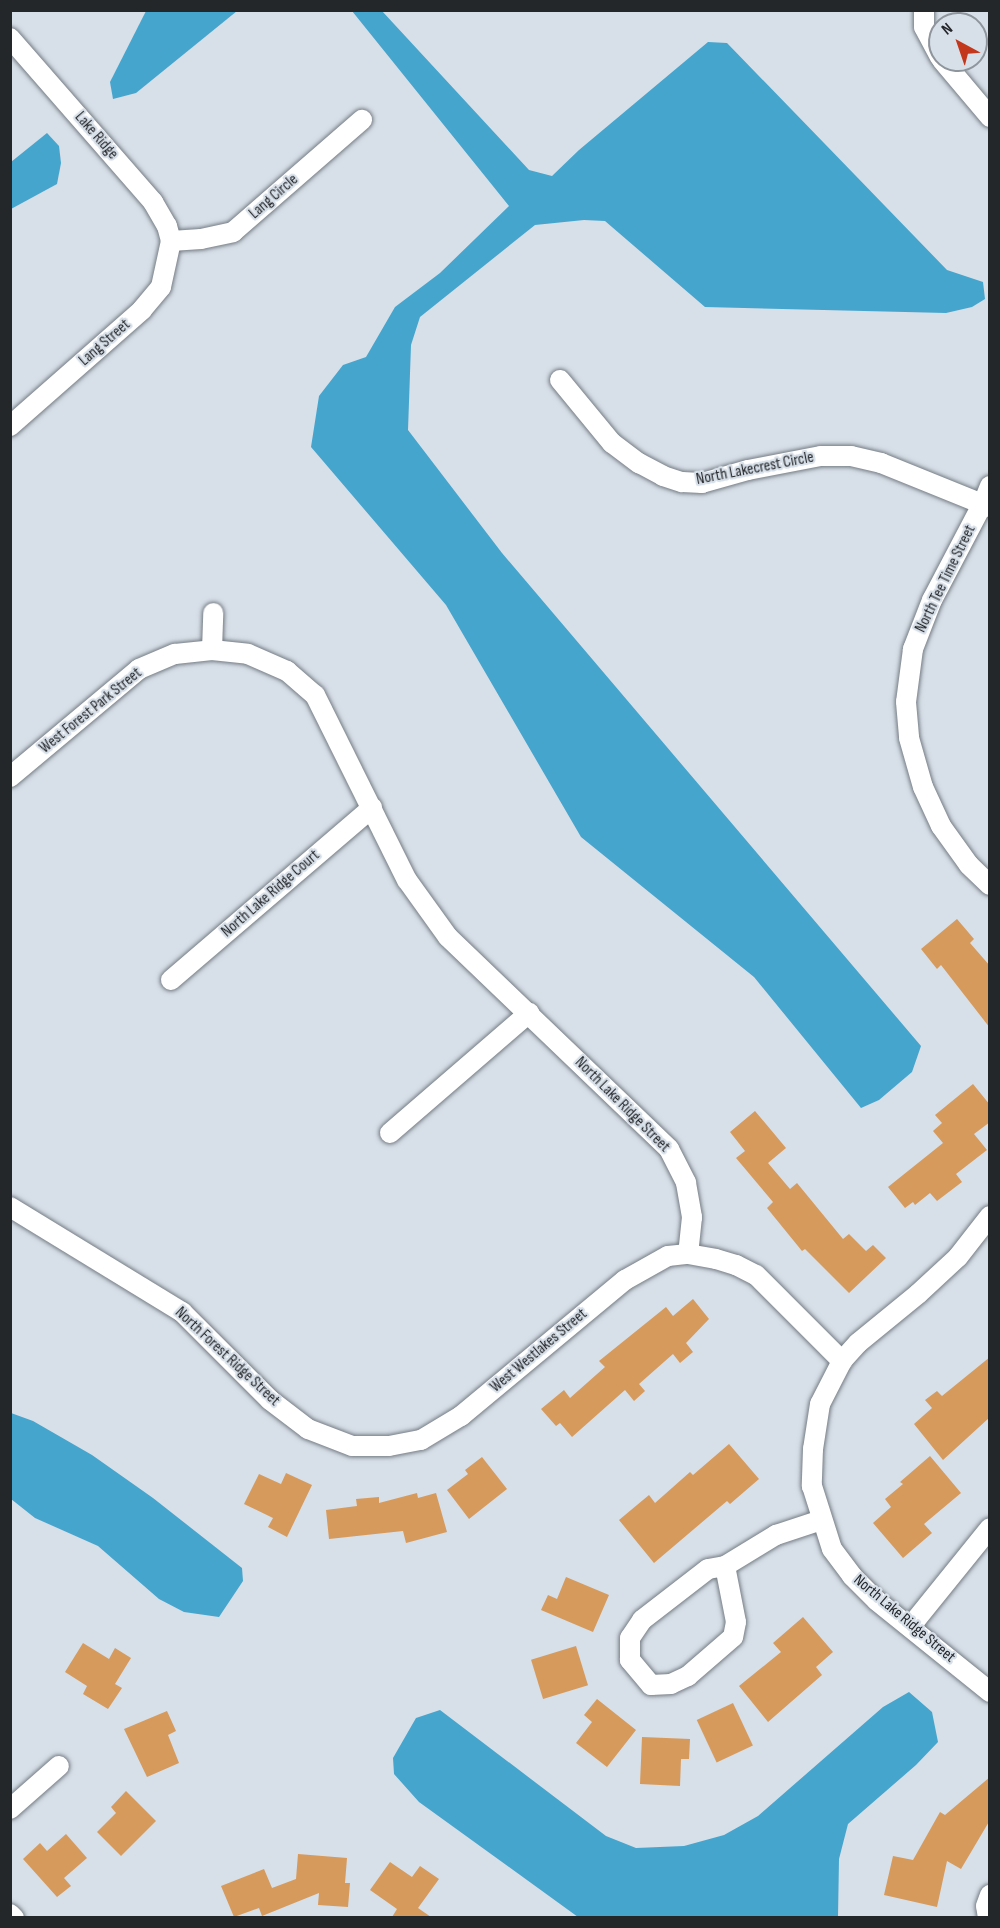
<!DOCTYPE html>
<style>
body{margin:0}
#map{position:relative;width:1000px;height:1928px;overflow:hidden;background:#d7dfe8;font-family:"Sofia Sans Condensed",sans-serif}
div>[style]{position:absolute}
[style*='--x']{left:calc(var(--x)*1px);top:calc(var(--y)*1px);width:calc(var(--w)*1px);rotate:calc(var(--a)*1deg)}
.water>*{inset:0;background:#45a5cd}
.building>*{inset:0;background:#d69a5c;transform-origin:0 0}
.roads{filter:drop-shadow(0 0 2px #757c84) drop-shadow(0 0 2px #757c84)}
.minor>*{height:20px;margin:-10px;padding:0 10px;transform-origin:10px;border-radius:10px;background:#fff}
span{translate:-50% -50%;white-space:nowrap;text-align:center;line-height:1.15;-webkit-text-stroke:4.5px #d7dfe8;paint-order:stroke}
.street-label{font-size:16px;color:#24272a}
.frame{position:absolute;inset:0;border:12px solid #24272a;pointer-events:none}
.north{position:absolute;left:928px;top:12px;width:60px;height:60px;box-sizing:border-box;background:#d7dfe8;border:2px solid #8f959c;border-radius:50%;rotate:320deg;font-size:16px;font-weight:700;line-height:24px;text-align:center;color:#24272a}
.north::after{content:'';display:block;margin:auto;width:21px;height:27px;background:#c3381d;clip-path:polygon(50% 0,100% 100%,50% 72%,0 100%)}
</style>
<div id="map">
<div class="water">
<div style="clip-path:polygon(146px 11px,237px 11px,136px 93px,113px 99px,110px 82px)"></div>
<div style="clip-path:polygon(352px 11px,382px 11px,529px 170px,552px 176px,579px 150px,708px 42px,727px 43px,947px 270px,983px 282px,985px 299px,972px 307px,946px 313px,705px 307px,605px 221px,584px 220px,535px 225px,420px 317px,411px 345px,408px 430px,502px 553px,921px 1046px,912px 1072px,879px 1100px,861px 1108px,754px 977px,581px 837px,446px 605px,311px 447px,319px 396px,343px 365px,366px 357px,395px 307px,440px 273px,509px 206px)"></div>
<div style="clip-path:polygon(47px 133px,59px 146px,61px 163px,57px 184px,11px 209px,11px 162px)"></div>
<div style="clip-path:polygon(11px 1413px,33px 1421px,92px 1455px,153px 1498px,242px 1568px,243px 1581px,219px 1617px,184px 1612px,159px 1599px,98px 1546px,35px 1518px,11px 1499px)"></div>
<div style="clip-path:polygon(909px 1692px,932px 1712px,938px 1742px,916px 1765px,848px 1824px,839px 1859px,838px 1917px,578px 1917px,419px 1802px,394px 1774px,393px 1758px,416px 1718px,440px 1710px,606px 1836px,636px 1848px,684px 1846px,724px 1835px,758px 1816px,883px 1707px)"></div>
</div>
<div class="building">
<div style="clip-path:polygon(957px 919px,974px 939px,970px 943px,990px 966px,990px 1028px,941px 965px,937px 969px,921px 949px)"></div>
<div style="clip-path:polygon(973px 1084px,990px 1105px,990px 1122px,974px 1134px,987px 1150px,956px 1174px,962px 1182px,937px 1201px,930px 1193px,915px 1205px,913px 1202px,905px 1208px,888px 1187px,943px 1143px,933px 1131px,942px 1123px,935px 1115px)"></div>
<div style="clip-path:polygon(755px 1111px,786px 1148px,768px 1163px,790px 1189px,797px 1183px,843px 1239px,849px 1234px,866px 1251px,873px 1245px,886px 1258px,849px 1293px,805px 1249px,802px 1251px,767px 1208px,773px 1202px,736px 1158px,745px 1151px,730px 1132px)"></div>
<div style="clip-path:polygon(693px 1299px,709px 1319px,686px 1343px,693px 1352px,680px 1363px,673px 1354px,639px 1384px,645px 1391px,634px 1401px,625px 1390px,572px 1437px,560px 1423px,556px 1426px,541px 1409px,564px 1390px,570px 1398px,605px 1367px,599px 1361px,666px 1307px,673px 1316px)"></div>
<div style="clip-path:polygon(990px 1357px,990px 1417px,943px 1460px,914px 1424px,932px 1408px,925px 1400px,937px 1391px,942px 1396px)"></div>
<div style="clip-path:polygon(729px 1444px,759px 1479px,730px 1504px,727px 1501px,654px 1563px,619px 1520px,649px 1495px,655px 1503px,690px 1472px,693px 1475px)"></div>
<div style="clip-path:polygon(930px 1456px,961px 1493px,924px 1524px,932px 1533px,903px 1558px,873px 1523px,891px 1507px,885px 1499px,903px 1484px,900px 1482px)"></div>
<div style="clip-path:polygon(482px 1457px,507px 1489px,469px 1519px,447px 1490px,468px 1474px,465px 1470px)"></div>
<div style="clip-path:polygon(286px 1473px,312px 1485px,287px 1537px,268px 1527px,273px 1518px,244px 1504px,259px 1474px,281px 1484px)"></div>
<div style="clip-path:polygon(417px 1493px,418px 1498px,436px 1493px,447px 1532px,406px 1543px,403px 1531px,329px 1539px,326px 1510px,357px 1506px,356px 1499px,379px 1497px,379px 1503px)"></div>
<div style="clip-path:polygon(566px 1577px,609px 1595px,593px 1632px,541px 1610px,548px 1595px,557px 1599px)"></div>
<div style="clip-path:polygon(803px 1617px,833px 1652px,816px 1667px,822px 1675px,768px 1722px,739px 1686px,781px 1652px,773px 1643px)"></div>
<div style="clip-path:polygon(83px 1643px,109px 1659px,115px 1648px,131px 1658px,115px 1684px,122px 1688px,108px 1709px,83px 1694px,87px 1686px,65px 1672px)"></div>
<div style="left:576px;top:1646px;width:41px;height:47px;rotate:73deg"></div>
<div style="clip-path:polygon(597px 1699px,636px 1730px,607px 1767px,576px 1743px,592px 1722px,584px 1715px)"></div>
<div style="left:733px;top:1703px;width:47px;height:40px;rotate:65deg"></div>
<div style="clip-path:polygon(167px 1711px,176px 1731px,168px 1735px,179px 1763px,147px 1777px,124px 1729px)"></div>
<div style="clip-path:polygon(642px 1737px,690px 1739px,689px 1759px,681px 1759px,680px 1786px,640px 1784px)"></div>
<div style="clip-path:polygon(990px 1777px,990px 1820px,961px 1869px,947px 1861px,937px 1907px,884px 1895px,893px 1856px,913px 1860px,940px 1812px,945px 1815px)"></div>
<div style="clip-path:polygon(126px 1791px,156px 1821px,121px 1856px,97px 1832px,116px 1813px,111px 1807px)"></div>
<div style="clip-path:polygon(66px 1834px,87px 1858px,64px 1878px,71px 1886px,57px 1897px,23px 1859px,40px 1843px,47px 1851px)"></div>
<div style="clip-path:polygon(298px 1854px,347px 1858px,345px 1883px,350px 1883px,348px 1907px,318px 1905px,319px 1893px,262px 1916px,259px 1908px,234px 1917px,221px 1886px,264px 1869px,272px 1888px,296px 1879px)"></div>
<div style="clip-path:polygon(390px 1862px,412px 1877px,420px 1866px,439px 1879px,418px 1908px,431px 1917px,392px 1917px,397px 1909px,370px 1890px)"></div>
</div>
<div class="roads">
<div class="minor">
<div style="--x:924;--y:10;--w:17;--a:90"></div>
<div style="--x:924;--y:27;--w:34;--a:62"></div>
<div style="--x:10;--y:38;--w:218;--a:48.9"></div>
<div style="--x:153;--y:202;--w:28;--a:60"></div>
<div style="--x:167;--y:226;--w:16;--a:75"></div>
<div style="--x:171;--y:241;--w:47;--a:102.3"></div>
<div style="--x:161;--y:287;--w:30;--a:130"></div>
<div style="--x:142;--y:310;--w:176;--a:138.7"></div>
<div style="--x:942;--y:60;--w:75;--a:49.9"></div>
<div style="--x:171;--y:241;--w:30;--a:-4"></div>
<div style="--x:201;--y:239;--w:33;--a:-12"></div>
<div style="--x:233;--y:232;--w:171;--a:-41"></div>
<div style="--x:560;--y:380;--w:82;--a:50.5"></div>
<div style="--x:612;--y:443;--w:34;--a:37"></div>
<div style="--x:639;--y:463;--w:27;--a:28"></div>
<div style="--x:663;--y:476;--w:20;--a:18"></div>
<div style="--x:682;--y:482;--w:20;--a:3"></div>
<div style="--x:702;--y:483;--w:48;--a:-15.8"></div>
<div style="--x:748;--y:470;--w:74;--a:-10.9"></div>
<div style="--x:821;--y:456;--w:30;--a:0"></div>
<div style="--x:851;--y:456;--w:31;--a:13"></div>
<div style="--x:881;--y:463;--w:118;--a:22"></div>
<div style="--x:990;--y:486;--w:18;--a:112"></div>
<div style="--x:983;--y:503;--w:110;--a:117.7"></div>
<div style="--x:932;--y:600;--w:53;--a:111.2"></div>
<div style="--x:913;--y:649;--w:53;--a:97.5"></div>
<div style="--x:906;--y:702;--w:36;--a:85"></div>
<div style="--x:909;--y:738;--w:51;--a:74.1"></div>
<div style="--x:923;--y:787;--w:43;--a:65.2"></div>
<div style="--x:941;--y:826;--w:48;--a:54.3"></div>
<div style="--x:969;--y:865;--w:29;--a:44"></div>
<div style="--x:212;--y:650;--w:37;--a:-88"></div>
<div style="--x:10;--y:777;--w:168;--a:-39.9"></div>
<div style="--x:139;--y:669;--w:39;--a:-23"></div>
<div style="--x:175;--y:654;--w:37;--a:-6"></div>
<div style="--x:212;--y:650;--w:36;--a:6"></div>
<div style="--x:248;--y:654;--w:43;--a:23.6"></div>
<div style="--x:287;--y:671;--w:37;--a:41"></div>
<div style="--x:315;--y:695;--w:207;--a:63.6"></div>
<div style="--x:407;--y:880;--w:70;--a:54.3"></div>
<div style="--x:448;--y:937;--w:306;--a:43.8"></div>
<div style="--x:669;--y:1149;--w:38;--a:63"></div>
<div style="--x:686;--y:1183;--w:35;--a:80"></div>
<div style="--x:692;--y:1217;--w:37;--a:96"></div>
<div style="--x:171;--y:980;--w:265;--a:-40.6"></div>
<div style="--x:390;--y:1133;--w:184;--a:-40.8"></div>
<div style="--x:10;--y:1207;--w:202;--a:31.4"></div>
<div style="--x:182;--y:1312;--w:124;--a:45"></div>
<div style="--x:270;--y:1400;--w:48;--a:37.3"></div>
<div style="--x:308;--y:1429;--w:47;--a:21.1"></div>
<div style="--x:352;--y:1446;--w:37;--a:0"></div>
<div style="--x:389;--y:1446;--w:33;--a:-11"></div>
<div style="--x:421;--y:1440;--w:47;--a:-31"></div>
<div style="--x:461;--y:1416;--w:213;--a:-39.7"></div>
<div style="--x:625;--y:1280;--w:49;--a:-29.2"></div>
<div style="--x:668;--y:1256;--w:20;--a:-6"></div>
<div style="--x:688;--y:1254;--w:28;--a:10"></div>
<div style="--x:716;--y:1259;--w:21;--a:17"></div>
<div style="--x:736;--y:1265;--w:22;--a:27"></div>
<div style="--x:756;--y:1275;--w:122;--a:45"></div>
<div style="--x:990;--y:1216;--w:52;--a:128"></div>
<div style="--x:958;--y:1257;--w:54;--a:137.2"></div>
<div style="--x:918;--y:1294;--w:77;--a:140.8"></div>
<div style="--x:858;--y:1343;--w:24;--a:132"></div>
<div style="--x:842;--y:1361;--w:48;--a:117.1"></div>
<div style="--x:820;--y:1404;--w:46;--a:98.8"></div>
<div style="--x:813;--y:1449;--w:37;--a:92"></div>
<div style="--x:812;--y:1486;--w:66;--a:72.4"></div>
<div style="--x:832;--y:1549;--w:34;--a:53"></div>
<div style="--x:852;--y:1576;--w:35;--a:45"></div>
<div style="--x:877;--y:1601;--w:145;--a:38.8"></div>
<div style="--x:725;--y:1566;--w:57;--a:78.9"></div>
<div style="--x:736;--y:1622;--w:15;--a:101"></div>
<div style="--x:733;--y:1637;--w:60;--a:139.1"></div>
<div style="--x:688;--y:1676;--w:19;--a:155"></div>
<div style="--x:671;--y:1684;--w:20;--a:177"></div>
<div style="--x:651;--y:1685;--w:33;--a:-130"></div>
<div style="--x:630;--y:1660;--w:22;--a:-90"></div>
<div style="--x:630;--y:1638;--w:22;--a:-56"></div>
<div style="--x:642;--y:1620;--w:83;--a:-37.7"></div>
<div style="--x:708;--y:1569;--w:17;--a:-10"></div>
<div style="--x:725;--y:1566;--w:60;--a:-31.3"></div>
<div style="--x:776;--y:1535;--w:47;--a:-18.4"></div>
<div style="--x:910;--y:1627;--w:127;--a:-51.1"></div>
<div style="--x:10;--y:1809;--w:65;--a:-41.3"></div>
<div style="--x:10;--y:1914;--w:6;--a:45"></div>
<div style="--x:988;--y:1918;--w:12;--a:-99"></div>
<div style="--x:986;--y:1906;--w:12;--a:-70"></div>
</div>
</div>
<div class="street-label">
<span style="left:96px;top:136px;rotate:49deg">Lake Ridge</span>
<span style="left:274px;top:197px;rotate:-41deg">Lang Circle</span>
<span style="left:105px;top:343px;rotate:-41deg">Lang Street</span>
<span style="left:755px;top:469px;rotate:-11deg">North Lakecrest Circle</span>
<span style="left:946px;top:579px;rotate:-64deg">North Tee Time Street</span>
<span style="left:91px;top:711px;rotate:-39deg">West Forest Park Street</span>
<span style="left:271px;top:894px;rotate:-41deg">North Lake Ridge Court</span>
<span style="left:622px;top:1105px;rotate:45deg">North Lake Ridge Street</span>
<span style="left:539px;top:1351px;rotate:-40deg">West Westlakes Street</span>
<span style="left:227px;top:1357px;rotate:43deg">North Forest Ridge Street</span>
<span style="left:904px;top:1619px;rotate:40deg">North Lake Ridge Street</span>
</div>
<div class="frame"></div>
<div class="north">N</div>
</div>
